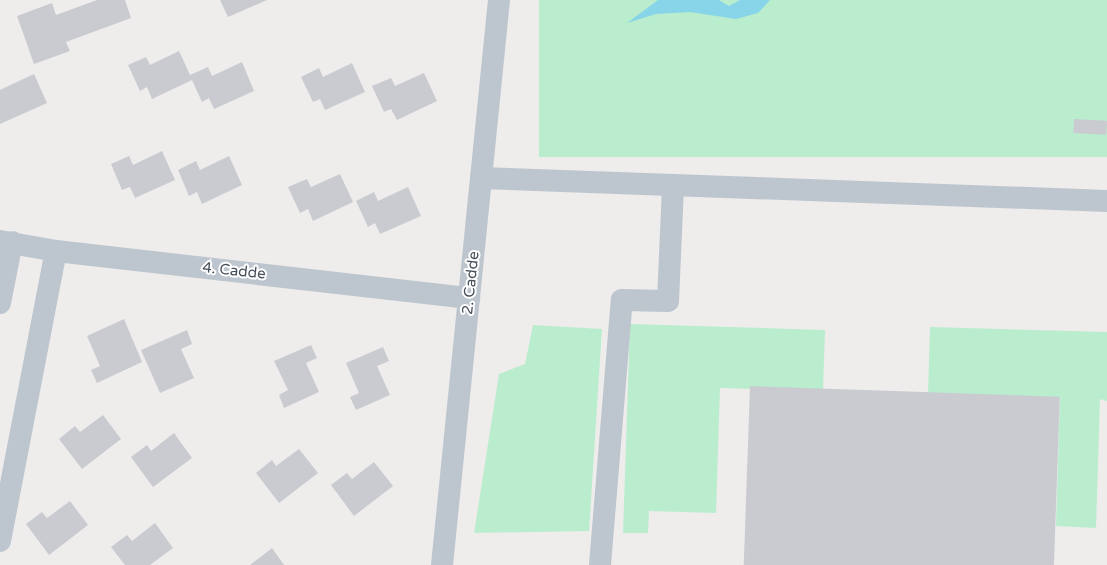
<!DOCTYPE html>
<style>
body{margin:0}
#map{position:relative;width:1107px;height:565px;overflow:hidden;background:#efecec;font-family:"Varela Round",sans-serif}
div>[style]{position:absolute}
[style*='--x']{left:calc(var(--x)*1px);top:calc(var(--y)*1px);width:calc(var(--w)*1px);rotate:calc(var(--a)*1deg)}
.green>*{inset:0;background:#baedce;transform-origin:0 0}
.water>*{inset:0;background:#88d4e9}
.building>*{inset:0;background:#c9cbd1;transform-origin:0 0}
.minor>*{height:22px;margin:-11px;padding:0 11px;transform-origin:11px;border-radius:11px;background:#bdc6ce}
span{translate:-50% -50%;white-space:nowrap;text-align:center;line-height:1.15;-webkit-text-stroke:4px #fff;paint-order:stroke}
.street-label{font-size:15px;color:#454f59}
</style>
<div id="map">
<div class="green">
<div style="left:539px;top:0;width:568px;height:157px"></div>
<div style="clip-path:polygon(630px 324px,825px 330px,823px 391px,720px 388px,716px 513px,649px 511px,648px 533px,623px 533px)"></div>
<div style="clip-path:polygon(533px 325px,602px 329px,589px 531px,474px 533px,499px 374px,525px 364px)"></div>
<div style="clip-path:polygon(930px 327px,1107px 332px,1107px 401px,1100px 399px,1096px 528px,1056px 526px,1060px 398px,928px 394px)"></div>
</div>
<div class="water">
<div style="clip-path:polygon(658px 0,719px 0,729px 6px,740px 0,770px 0,758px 13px,736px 19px,690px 12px,656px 14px,627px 23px)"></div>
</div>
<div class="building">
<div style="clip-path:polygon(97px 0,125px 0,131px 18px,66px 42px,70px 51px,34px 64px,17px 16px,52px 3px,56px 15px)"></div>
<div style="clip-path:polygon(220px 0,267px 0,228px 17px)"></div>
<div style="clip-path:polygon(179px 51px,190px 75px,208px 67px,212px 76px,242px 62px,254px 91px,214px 109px,209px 98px,202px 102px,192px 80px,152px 99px,147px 87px,140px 91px,128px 65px,146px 57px,150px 65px)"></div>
<div style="clip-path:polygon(352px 63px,365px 92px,325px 110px,320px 99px,313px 102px,301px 77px,319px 68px,323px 77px)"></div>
<div style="clip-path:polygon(424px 73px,437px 101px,397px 120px,391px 109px,384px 112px,372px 86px,391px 78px,395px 86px)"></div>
<div style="clip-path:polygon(34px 74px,47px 103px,0 124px,0 90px)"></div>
<div style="left:1074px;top:119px;width:33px;height:14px;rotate:3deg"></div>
<div style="clip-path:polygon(162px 151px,175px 180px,135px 198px,130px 187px,122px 190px,111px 164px,129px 156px,133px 165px)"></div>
<div style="clip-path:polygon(229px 156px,242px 185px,202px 204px,197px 192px,189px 196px,178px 170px,196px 161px,200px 170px)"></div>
<div style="clip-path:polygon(340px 174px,353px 202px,313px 221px,308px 209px,300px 213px,288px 187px,307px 179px,311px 187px)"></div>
<div style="clip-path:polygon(408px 187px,421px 216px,380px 234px,375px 223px,368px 227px,356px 201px,374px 192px,378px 201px)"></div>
<div style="clip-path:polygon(124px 319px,142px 362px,97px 383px,91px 370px,100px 366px,87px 336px)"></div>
<div style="clip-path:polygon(187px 330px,192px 344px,181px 349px,194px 378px,160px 393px,141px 350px)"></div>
<div style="clip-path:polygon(311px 345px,317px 358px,306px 363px,319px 392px,284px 408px,279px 395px,288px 390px,274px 361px)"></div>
<div style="clip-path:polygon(383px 347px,389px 361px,377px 366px,390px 395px,356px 410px,350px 397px,359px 393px,346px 363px)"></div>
<div style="left:750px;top:386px;width:310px;height:179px;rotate:2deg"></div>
<div style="clip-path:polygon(103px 415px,121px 439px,82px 469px,59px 439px,75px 426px,80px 432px)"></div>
<div style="clip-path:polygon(174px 433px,192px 458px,153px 487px,131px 457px,147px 445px,151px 451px)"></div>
<div style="clip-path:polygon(299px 449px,318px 473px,279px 503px,256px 473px,272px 460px,276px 466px)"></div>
<div style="clip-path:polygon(374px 462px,393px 486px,354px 516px,331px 485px,347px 473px,352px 479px)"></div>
<div style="clip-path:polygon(70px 501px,88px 525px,49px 555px,26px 524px,42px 512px,47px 518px)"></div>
<div style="clip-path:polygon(155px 523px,173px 548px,150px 565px,125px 565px,111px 547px,127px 535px,132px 541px)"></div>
<div style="clip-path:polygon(272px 548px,284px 565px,250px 565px)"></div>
</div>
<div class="minor">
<div style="--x:481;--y:178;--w:626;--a:2.1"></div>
<div style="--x:0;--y:241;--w:57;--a:10.1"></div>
<div style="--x:56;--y:251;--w:416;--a:6.5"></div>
<div style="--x:0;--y:303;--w:62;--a:-78.9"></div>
<div style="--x:0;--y:541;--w:295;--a:-79.1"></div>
<div style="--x:442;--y:565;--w:568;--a:-84.24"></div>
<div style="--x:600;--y:565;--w:266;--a:-85.3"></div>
<div style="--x:622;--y:300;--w:46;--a:1.2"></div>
<div style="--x:668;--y:301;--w:116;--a:-87.5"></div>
</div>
<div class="street-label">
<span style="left:234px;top:271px;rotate:6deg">4. Cadde</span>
<span style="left:471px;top:283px;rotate:-84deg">2. Cadde</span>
</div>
</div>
